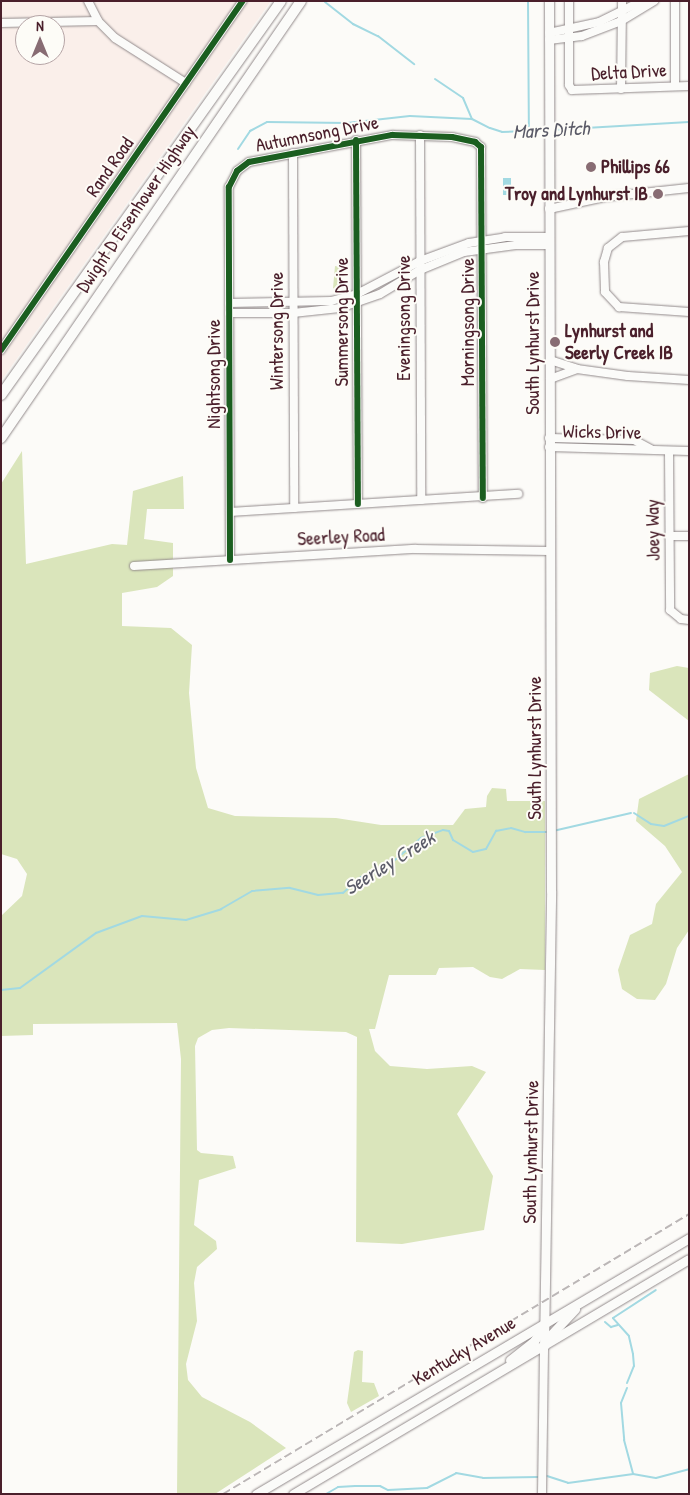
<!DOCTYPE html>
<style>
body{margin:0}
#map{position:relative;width:690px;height:1495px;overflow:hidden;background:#fcfbf8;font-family:"Patrick Hand",sans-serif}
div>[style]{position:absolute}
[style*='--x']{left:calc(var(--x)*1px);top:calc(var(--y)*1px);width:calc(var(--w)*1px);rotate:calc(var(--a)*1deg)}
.built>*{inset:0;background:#faefea}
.green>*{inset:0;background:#dae5bb}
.water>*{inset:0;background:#a2d9e2;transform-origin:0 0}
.stream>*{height:2px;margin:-1px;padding:0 1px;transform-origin:1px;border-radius:1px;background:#a2d9e2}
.roads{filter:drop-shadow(0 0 1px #928a8b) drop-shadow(0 0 1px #928a8b)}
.minor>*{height:8px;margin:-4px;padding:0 4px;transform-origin:4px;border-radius:4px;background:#fbfbf9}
.major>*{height:9px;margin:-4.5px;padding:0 4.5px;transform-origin:4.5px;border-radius:4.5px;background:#fbfbf9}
.highway>*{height:10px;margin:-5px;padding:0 5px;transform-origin:5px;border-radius:5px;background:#fbfbf9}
.rail>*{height:2px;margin-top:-1px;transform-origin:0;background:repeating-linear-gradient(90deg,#bbb6b6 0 8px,transparent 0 12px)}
.cycleway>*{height:6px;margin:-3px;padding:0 3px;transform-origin:3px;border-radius:3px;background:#1b5e20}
.dots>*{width:14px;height:14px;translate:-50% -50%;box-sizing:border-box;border:2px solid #fdfcf7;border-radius:50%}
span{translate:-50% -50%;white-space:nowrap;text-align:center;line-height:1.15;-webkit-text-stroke:4px #fdfcf7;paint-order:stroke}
.street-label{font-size:19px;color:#4a1f2b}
.poi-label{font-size:19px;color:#4a1f2b;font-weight:700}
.left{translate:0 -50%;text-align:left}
.right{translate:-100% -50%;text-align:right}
.water-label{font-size:20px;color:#5b5b68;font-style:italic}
.frame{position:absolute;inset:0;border:2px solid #4a1f2b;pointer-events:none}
.north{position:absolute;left:15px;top:15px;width:50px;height:50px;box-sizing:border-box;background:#fdfcf7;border:1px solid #b5a4a5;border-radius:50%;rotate:0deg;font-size:14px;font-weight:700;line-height:20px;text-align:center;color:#4a1f2b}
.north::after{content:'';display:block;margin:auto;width:18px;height:22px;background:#886c73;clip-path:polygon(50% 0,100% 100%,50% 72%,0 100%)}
</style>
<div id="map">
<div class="built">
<div style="clip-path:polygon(evenodd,1px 1px,271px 1px,1px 381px,1px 1px,25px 25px,55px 25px,55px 55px,25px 55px,25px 25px)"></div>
</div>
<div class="green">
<div style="clip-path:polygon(335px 266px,340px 267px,342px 274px,342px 287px,338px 291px,333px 288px)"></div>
<div style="clip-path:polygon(22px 451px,26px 564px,112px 544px,127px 545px,133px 491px,183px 476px,184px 509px,147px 509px,144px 539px,173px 543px,173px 576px,157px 587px,122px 593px,122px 626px,171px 628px,192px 645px,189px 693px,196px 768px,208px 808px,235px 816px,336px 818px,381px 825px,453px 825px,465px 809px,486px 807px,487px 796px,492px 788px,506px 789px,507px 801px,545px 801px,545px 970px,520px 969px,502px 979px,490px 977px,473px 967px,439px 968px,436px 975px,389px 975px,375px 1029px,369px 1029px,375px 1051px,390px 1066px,427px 1069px,472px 1066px,486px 1072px,457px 1114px,493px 1176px,484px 1230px,402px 1244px,356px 1242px,357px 1037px,346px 1032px,229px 1028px,212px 1030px,198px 1038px,195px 1046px,197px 1150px,201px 1153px,233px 1156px,236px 1168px,199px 1180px,194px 1225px,216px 1241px,217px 1249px,197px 1267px,194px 1283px,197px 1321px,186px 1364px,188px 1380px,202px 1397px,250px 1422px,286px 1448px,215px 1494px,177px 1494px,181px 1059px,177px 1023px,33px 1024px,33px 1035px,1px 1036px,1px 916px,22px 896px,27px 874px,17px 859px,1px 854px,1px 484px)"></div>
<div style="clip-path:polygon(677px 666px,689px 668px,689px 721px,649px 690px,650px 673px)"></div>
<div style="clip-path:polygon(689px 774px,689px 930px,677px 948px,666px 984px,655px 1000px,637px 999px,622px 989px,618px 970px,630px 935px,652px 924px,656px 904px,682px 872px,665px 846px,636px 821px,639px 799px)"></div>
<div style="clip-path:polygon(358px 1350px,363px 1351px,362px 1382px,374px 1383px,379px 1396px,351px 1412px,347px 1403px,354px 1352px)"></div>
</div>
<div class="water">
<div style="left:503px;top:178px;width:8px;height:17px"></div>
</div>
<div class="stream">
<div style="--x:528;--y:1;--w:129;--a:89.6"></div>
<div style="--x:325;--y:2;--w:36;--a:38"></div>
<div style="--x:353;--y:24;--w:28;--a:26"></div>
<div style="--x:378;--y:36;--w:46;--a:37.9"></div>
<div style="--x:435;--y:79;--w:34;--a:34"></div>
<div style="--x:463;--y:98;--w:23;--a:67"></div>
<div style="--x:472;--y:119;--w:20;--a:27"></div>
<div style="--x:490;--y:128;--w:13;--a:18"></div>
<div style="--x:502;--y:132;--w:45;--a:-2.5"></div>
<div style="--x:551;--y:130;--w:138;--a:-3.3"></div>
<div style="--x:238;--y:149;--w:22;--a:-56"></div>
<div style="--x:250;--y:131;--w:19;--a:-28"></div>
<div style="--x:267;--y:122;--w:80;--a:0.7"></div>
<div style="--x:347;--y:123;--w:63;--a:-6.3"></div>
<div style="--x:410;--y:116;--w:62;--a:2.8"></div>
<div style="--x:634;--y:813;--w:20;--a:33"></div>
<div style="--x:651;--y:824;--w:13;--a:9"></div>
<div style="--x:664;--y:826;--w:27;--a:-22"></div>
<div style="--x:553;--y:831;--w:80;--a:-13"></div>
<div style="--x:1;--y:990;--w:19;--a:-6"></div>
<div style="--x:20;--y:988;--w:94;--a:-35.9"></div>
<div style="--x:96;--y:933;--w:49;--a:-20.3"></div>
<div style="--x:142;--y:916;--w:44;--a:5.2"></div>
<div style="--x:186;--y:920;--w:37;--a:-17"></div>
<div style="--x:221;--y:909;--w:36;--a:-30"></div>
<div style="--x:252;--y:891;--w:38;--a:-5"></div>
<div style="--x:290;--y:888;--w:29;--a:14"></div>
<div style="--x:318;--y:895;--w:25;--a:-5"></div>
<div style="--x:343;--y:893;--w:24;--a:-42"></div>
<div style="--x:361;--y:877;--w:23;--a:-18"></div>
<div style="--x:383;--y:870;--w:50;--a:-40.1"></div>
<div style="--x:421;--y:838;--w:23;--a:-20"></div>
<div style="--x:443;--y:830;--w:6;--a:9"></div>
<div style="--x:449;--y:831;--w:10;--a:66"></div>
<div style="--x:453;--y:840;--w:23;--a:31"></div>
<div style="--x:473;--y:852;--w:13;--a:-13"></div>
<div style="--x:486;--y:849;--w:21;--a:-61"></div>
<div style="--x:496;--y:831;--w:15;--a:-11"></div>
<div style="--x:511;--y:828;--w:15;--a:16"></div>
<div style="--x:525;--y:832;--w:24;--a:0"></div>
<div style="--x:605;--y:1322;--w:8;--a:40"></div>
<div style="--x:611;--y:1327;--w:7;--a:-16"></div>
<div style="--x:627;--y:1383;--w:18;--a:-68"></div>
<div style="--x:634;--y:1366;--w:12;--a:-95"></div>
<div style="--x:633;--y:1354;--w:18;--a:-103"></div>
<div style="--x:629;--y:1336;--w:24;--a:-132"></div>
<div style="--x:613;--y:1318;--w:51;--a:-33.1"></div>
<div style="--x:627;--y:1388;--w:16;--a:112"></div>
<div style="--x:621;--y:1403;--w:37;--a:85"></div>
<div style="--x:624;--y:1440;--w:35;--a:75"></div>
<div style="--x:547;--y:1476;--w:22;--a:18"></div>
<div style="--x:568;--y:1483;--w:66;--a:-7.9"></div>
<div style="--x:633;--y:1474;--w:23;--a:10"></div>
<div style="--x:656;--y:1478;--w:34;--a:-15"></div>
<div style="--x:326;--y:1494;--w:14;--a:-30"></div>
<div style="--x:338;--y:1487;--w:17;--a:-3"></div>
<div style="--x:355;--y:1486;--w:25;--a:0"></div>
<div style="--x:380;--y:1486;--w:9;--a:27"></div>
<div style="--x:388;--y:1490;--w:39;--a:-3"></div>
<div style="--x:427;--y:1488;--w:33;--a:-27"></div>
<div style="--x:456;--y:1473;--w:27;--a:10"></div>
<div style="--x:483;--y:1478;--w:55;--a:-1"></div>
</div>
<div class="roads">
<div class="minor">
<div style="--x:88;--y:1;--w:22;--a:63"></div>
<div style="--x:98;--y:21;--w:24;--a:45"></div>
<div style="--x:115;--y:38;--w:84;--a:32.4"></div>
<div style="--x:569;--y:1;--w:84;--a:90"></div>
<div style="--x:569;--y:85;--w:6;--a:59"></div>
<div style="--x:572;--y:90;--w:117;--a:-2"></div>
<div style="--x:1;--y:23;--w:97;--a:-1.2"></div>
<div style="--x:549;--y:33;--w:51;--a:-12.4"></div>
<div style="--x:599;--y:22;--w:48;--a:-26"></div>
<div style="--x:549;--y:40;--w:33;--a:-7"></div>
<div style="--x:582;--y:36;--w:42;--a:-21"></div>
<div style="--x:621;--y:21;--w:39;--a:-31"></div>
<div style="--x:675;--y:86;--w:85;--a:-90"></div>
<div style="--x:621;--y:89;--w:88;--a:-89.3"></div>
<div style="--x:420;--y:135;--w:365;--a:89.8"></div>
<div style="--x:356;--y:140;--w:364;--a:89.7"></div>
<div style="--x:293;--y:153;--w:355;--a:89.8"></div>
<div style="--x:549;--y:209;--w:57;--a:-12.1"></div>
<div style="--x:605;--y:197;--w:84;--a:-6.1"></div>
<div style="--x:689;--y:231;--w:67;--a:174.9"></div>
<div style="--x:622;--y:237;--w:18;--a:142"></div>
<div style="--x:608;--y:248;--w:15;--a:106"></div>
<div style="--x:604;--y:262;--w:30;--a:88"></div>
<div style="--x:605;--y:292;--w:21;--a:47"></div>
<div style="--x:619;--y:307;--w:70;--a:4.1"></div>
<div style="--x:229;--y:303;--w:102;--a:-1.1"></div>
<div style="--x:331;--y:301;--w:27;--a:-15"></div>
<div style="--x:357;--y:294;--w:71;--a:-27.6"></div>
<div style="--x:420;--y:261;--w:52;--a:-20.2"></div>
<div style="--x:469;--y:243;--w:36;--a:-9"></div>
<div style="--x:505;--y:237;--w:44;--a:0"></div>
<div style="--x:229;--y:313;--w:64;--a:0"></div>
<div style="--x:293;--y:313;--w:47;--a:-6.1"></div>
<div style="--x:340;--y:308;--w:42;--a:-19.3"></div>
<div style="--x:380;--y:294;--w:47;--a:-31"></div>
<div style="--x:420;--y:270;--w:48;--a:-22.2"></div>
<div style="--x:464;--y:252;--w:52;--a:-7.7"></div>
<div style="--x:516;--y:245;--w:33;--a:0"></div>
<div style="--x:1;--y:350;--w:425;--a:-55.3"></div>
<div style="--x:550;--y:360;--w:28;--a:18"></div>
<div style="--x:577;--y:369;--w:51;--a:7.8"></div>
<div style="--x:628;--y:376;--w:61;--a:3.8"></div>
<div style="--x:550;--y:379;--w:29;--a:-20"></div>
<div style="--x:549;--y:438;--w:85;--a:1.3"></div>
<div style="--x:634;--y:440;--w:19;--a:28"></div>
<div style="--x:549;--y:447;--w:140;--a:1.6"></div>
<div style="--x:669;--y:451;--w:159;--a:89.6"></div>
<div style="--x:670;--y:610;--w:14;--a:39"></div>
<div style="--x:681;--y:619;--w:8;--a:7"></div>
<div style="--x:230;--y:512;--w:289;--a:-3.6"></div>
<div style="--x:669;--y:536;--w:20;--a:0"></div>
<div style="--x:230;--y:560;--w:373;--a:-90.2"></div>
<div style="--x:229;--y:187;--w:18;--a:-63"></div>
<div style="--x:237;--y:171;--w:15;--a:-37"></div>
<div style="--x:249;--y:162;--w:146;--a:-10.7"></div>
<div style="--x:392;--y:135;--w:60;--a:1.9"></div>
<div style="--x:452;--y:137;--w:24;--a:12"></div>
<div style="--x:475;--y:142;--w:8;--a:40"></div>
<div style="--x:481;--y:147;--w:351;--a:89.7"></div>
<div style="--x:134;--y:566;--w:282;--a:-3.5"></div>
<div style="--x:415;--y:549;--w:134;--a:0.9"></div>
<div style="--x:542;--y:1494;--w:148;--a:-89.2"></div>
</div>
<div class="major">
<div style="--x:545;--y:1341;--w:44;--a:-46.8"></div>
<div style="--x:544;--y:1346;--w:455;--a:-89.1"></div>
<div style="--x:551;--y:891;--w:890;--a:-90.13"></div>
<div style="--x:510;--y:1360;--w:31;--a:-38"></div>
<div style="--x:534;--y:1341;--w:16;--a:-55"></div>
<div style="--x:256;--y:1494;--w:503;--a:-30.59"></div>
<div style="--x:293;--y:1494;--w:460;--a:-30.7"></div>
</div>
<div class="highway">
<div style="--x:1;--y:395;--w:483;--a:-54.6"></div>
<div style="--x:1;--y:438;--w:530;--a:-55.53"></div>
</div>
</div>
<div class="rail">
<div style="--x:223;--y:1494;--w:544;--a:-31"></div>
</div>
<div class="cycleway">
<div style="--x:356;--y:140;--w:364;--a:89.7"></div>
<div style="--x:1;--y:350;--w:425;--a:-55.3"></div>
<div style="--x:230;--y:560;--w:373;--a:-90.2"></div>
<div style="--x:229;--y:187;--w:18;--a:-63"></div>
<div style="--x:237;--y:171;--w:15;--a:-37"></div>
<div style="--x:249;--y:162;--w:146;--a:-10.7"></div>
<div style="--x:392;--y:135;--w:60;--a:1.9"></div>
<div style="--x:452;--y:137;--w:24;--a:12"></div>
<div style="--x:475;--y:142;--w:8;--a:40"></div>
<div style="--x:481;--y:147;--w:351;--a:89.7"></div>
</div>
<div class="dots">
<div style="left:591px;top:167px;background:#886c73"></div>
<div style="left:658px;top:194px;background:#886c73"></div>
<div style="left:555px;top:342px;background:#886c73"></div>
</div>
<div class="street-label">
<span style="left:629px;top:72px;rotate:-3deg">Delta Drive</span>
<span style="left:317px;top:134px;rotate:-11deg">Autumnsong Drive</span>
<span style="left:110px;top:167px;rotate:-55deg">Rand Road</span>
<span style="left:136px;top:209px;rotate:-56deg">Dwight D Eisenhower Highway</span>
<span style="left:404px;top:318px;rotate:-90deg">Eveningsong Drive</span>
<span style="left:342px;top:322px;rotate:-90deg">Summersong Drive</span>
<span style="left:468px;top:322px;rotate:-90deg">Morningsong Drive</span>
<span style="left:277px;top:331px;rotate:-90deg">Wintersong Drive</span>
<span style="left:533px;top:343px;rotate:-90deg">South Lynhurst Drive</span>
<span style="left:214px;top:374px;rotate:-90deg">Nightsong Drive</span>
<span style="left:602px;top:432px;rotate:1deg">Wicks Drive</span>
<span style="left:653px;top:530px;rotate:-91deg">Joey Way</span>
<span style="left:341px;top:537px;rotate:-3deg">Seerley Road</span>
<span style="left:535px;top:748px;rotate:-90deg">South Lynhurst Drive</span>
<span style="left:531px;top:1152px;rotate:-89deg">South Lynhurst Drive</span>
<span style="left:464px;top:1351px;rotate:-31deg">Kentucky Avenue</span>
</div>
<div class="poi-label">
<span class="left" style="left:601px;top:167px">Phillips 66</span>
<span class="right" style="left:648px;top:194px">Troy and Lynhurst IB</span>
<span class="left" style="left:565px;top:342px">Lynhurst and<br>Seerly Creek IB</span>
</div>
<div class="water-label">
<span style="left:551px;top:129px;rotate:-3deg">Mars Ditch</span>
<span style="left:389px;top:862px;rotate:-32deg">Seerley Creek</span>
</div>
<div class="frame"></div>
<div class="north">N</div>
</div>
